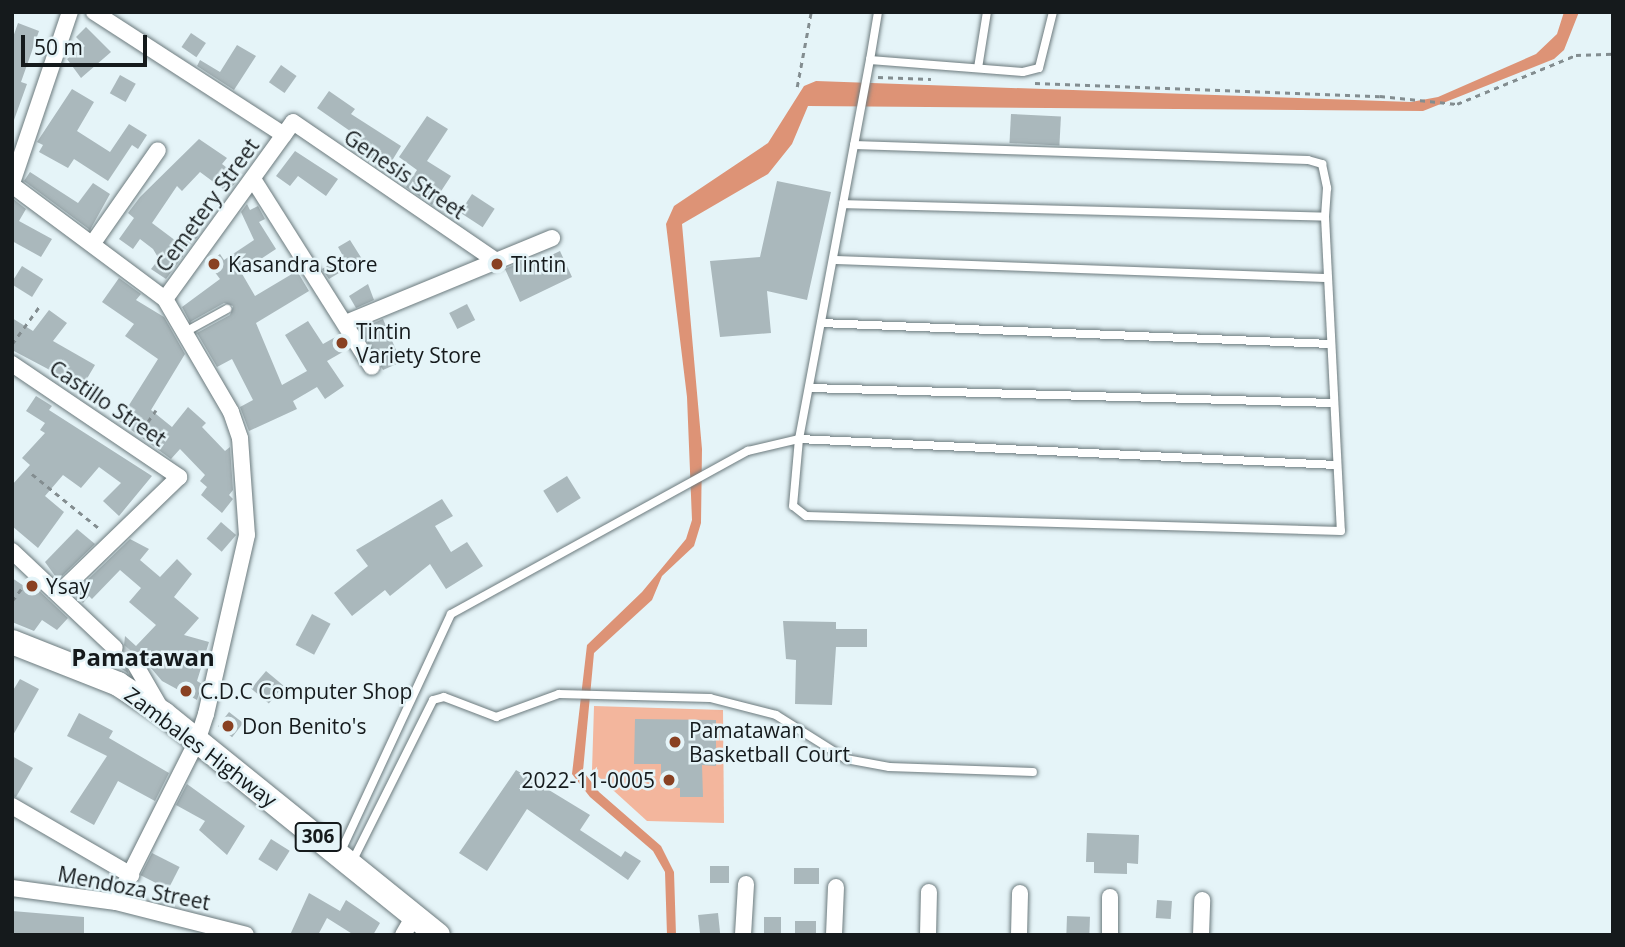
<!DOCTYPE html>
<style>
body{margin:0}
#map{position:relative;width:1625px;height:947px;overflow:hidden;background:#e5f4f8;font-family:"Open Sans",sans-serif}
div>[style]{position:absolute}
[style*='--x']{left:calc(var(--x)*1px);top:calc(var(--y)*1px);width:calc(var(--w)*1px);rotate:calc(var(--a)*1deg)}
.green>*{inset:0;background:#f3b69d}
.water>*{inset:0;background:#dd9376}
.building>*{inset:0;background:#aab8bc;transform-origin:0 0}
.minor-tunnel>*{height:16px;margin-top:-8px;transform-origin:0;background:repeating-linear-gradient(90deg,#c6d3d7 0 16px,transparent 0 24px)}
.path>*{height:2.5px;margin-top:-1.25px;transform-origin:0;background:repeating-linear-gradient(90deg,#838d90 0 5px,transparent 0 10px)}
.roads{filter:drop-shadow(0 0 2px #6c7a7d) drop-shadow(0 0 2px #6c7a7d)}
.service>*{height:8px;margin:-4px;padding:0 4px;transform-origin:4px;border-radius:4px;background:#fff}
.minor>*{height:16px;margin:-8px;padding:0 8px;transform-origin:8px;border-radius:8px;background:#fff}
.primary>*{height:24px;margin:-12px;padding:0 12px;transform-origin:12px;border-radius:12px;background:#fff}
.dots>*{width:19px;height:19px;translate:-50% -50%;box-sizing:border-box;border:4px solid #e5f4f8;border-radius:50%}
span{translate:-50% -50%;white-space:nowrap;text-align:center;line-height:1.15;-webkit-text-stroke:5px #e5f4f8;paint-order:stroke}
.shield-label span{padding:2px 5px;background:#e5f4f8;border:2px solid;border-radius:5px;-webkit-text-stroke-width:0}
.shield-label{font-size:19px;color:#151a1c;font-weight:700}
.street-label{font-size:21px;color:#151a1c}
.poi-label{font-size:21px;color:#151a1c}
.left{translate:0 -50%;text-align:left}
.right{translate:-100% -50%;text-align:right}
.quarter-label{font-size:24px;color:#151a1c;font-weight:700}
.frame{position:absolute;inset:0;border:14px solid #151a1c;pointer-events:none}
.scale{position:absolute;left:21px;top:35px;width:126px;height:32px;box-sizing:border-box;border:4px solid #151a1c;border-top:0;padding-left:9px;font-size:21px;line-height:24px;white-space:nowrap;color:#151a1c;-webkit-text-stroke:5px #e5f4f8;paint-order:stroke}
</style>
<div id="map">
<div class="green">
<div style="clip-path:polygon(594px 706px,723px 710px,724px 823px,647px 821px,592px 771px)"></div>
</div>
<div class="water">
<div style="clip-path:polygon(1564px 12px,1579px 12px,1564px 50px,1554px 59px,1423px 111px,808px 106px,792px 144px,768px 174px,682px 224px,702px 449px,701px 523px,694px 546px,662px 576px,652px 600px,594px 653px,583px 771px,599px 792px,661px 846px,674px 872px,676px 935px,667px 935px,665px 872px,653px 851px,590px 797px,572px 774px,587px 645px,642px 592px,686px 539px,692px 520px,687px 397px,666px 224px,674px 206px,768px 143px,804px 86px,816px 81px,1411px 102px,1438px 97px,1536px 54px,1557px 34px)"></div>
</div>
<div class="building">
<div style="clip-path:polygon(18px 23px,39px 31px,21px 82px,27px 84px,14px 120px,12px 40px)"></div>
<div style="clip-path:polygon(86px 27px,111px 52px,81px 78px,67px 59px,85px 46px,76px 37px)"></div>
<div style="left:191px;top:33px;width:18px;height:17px;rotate:34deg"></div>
<div style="clip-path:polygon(237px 45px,256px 56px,234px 90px,197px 66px,200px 60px,220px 72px)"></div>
<div style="left:281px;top:65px;width:19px;height:21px;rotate:35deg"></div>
<div style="left:120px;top:75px;width:18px;height:21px;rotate:29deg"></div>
<div style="clip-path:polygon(72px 89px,94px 102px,77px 131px,110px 152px,129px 124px,147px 135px,138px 149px,132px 145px,108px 181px,74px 159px,68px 168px,39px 152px,43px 145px,37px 142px)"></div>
<div style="clip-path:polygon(329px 91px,355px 109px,351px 114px,401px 146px,387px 169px,344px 139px,350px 131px,317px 108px)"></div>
<div style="left:1011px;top:114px;width:50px;height:29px;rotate:3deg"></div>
<div style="clip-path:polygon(427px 116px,448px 129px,427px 161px,451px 176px,432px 205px,406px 187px,417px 170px,399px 157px)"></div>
<div style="clip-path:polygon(199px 139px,227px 158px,222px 164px,240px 178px,227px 192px,200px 172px,182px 191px,177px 186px,152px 223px,180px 244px,198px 236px,166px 279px,151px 269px,159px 259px,153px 249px,140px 239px,133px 249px,119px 239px,134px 218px,128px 213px,140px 197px)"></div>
<div style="clip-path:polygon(295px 151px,338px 179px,326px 196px,298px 176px,290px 186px,276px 176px)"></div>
<div style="clip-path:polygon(30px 172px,78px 203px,93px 183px,110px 194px,90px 230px,24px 181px)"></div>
<div style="clip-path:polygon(777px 181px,831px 192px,807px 300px,767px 291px,771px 333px,720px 337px,710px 261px,760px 257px)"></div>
<div style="left:472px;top:194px;width:27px;height:22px;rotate:33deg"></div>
<div style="clip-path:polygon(12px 198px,26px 209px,19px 221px,52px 239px,41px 257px,12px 241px)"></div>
<div style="clip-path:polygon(247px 204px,250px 210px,258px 206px,265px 219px,259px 222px,276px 249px,241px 272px,255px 296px,297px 271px,309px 291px,256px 323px,282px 385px,307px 371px,285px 335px,308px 321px,323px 344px,339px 335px,348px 349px,327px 361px,344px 386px,325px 399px,317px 387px,293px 401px,297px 409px,249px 431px,240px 407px,253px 400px,232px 359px,217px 367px,197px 333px,230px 315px,233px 306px,224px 303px,190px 322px,182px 307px,220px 279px,208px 263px,220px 254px,224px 260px,254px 240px,241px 212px)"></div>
<div style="clip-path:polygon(350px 240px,362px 259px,329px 279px,322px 269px,343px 256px,338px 247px)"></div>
<div style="clip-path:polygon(560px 251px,572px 277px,520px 302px,505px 269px,521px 262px,524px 268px)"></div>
<div style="left:22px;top:266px;width:25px;height:21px;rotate:32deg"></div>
<div style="clip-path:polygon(119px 278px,141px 294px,136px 300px,164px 317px,185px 354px,151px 410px,172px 427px,188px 407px,206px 423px,202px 427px,225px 451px,230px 447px,233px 490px,229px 495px,233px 499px,222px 513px,201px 495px,207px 487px,200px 481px,205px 475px,180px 449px,171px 459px,119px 421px,158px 359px,125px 336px,134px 324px,102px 302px)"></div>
<div style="clip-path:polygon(368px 284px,374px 300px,356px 308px,349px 296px)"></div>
<div style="left:467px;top:304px;width:18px;height:20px;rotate:63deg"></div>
<div style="clip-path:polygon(49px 310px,67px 323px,53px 341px,95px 365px,82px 387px,12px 350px,12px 318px,33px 331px)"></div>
<div style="clip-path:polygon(383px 319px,401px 362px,383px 370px,360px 329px)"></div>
<div style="clip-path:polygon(36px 396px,52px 406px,49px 410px,152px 476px,119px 516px,103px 501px,121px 483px,99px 467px,81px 488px,63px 475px,45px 496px,64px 512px,38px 548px,12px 526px,12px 485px,30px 465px,22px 458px,45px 433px,40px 430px,45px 423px,26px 411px)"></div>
<div style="left:567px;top:476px;width:26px;height:28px;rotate:58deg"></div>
<div style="clip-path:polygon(442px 499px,453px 516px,435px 526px,451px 552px,467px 542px,483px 566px,446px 589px,430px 564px,390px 596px,385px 590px,352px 616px,334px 593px,368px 566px,356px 550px)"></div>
<div style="left:221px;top:522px;width:20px;height:22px;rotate:41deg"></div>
<div style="clip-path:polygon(77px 529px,95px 544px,58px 580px,45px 562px)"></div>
<div style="clip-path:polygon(130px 539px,149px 549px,140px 560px,160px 577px,177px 559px,192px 574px,174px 597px,199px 618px,184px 635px,209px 642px,197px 681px,202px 684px,197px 700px,162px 681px,140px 655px,126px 658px,128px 673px,106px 659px,123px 655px,125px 636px,136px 646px,156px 625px,129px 602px,141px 588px,120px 570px,92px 599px,89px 596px,83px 603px,73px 594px)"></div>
<div style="clip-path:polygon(12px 578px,27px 588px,32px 584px,68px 618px,57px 630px,42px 620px,34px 631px,12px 622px)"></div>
<div style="left:312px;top:614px;width:21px;height:35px;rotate:28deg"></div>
<div style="clip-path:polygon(783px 621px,836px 622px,836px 629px,867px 629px,867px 647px,836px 647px,832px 705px,795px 704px,796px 660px,786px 659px)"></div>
<div style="left:266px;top:671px;width:23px;height:23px;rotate:40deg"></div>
<div style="clip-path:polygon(20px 679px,39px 689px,12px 737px,12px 692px)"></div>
<div style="left:229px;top:712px;width:18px;height:18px;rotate:38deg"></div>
<div style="clip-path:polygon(79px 713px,113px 731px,109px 738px,169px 773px,155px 801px,118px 781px,94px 825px,70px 812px,107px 756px,67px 736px)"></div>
<div style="clip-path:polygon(635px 719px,716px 720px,716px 766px,702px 765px,703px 797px,680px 797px,680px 788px,661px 787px,661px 764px,634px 764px)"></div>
<div style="clip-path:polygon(12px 756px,33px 768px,16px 797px,12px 796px)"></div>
<div style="clip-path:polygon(516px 770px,590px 815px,580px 830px,621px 857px,625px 851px,641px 861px,628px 880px,527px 809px,487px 871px,459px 853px)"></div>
<div style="clip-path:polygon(187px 784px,245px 826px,227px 855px,199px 830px,205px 821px,176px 805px)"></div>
<div style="clip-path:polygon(1087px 833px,1139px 835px,1138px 864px,1127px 863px,1127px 874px,1094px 873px,1094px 862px,1086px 862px)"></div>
<div style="left:271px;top:839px;width:22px;height:24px;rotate:32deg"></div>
<div style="left:152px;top:853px;width:31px;height:25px;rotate:27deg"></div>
<div style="left:710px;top:866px;width:19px;height:17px"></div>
<div style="left:794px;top:868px;width:25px;height:16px"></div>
<div style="clip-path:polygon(309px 893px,340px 911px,346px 900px,380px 923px,373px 935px,354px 935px,327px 918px,318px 935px,290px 935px)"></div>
<div style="left:1157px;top:900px;width:15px;height:18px;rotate:4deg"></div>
<div style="clip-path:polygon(12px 911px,84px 917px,84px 935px,12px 935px)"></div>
<div style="left:718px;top:913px;width:20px;height:20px;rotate:84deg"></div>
<div style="left:1067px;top:916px;width:23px;height:19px;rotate:2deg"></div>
<div style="left:781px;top:917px;width:16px;height:17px;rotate:90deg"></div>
<div style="left:795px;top:921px;width:21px;height:14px"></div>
</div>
<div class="minor-tunnel">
<div style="--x:115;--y:648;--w:26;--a:39"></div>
</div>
<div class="path">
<div style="--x:878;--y:77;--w:53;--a:2.2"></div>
<div style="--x:1035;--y:83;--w:345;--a:2.2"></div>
<div style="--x:1380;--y:96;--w:77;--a:5.9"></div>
<div style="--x:1457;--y:104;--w:129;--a:-22.4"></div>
<div style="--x:1576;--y:55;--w:37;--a:-2"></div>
<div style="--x:797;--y:87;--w:76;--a:-79.4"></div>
<div style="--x:12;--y:344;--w:46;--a:-53.9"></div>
<div style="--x:142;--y:430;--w:24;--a:-55"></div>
<div style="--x:32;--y:474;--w:87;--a:39"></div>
<div style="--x:12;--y:601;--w:21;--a:-53"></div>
</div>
<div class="roads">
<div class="service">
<div style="--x:870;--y:60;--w:49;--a:-80.5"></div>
<div style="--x:978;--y:68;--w:57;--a:-80.9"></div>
<div style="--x:854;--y:145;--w:454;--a:1.9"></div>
<div style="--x:1308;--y:160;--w:15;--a:16"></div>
<div style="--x:1322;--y:164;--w:25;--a:78"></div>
<div style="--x:1327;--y:188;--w:29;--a:94"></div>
<div style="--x:843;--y:204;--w:482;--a:1.5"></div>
<div style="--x:1325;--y:217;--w:314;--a:87.1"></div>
<div style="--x:1341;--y:531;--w:535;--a:-178.39"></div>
<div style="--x:806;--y:516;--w:16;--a:-142"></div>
<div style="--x:793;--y:506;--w:67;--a:-84.9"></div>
<div style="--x:799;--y:439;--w:539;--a:2.77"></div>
<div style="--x:833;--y:260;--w:495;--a:2.1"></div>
<div style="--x:821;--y:323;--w:510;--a:2.36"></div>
<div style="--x:185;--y:332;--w:48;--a:-28.7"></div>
<div style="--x:809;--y:388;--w:525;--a:1.64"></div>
<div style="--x:341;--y:851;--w:261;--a:-65.1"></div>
<div style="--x:451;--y:614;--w:339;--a:-28.8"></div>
<div style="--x:748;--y:451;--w:52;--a:-13.2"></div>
<div style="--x:799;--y:439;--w:386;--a:-79.4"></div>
<div style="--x:870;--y:60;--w:153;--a:4.5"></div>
<div style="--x:1023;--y:72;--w:16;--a:-14"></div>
<div style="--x:1039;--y:68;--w:58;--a:-76"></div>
<div style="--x:352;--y:862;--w:181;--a:-63.4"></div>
<div style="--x:433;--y:700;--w:11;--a:-15"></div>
<div style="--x:444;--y:697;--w:56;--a:21"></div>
<div style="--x:496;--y:717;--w:67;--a:-20.1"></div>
<div style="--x:559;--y:694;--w:151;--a:1.5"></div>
<div style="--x:710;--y:698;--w:68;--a:14.4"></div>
<div style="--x:776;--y:715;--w:83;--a:32.2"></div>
<div style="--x:846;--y:759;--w:44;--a:10.5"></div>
<div style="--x:889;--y:767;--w:144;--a:2"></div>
</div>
<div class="minor">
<div style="--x:94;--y:12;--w:226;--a:32.9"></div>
<div style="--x:253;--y:179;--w:222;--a:57.7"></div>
<div style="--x:12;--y:183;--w:181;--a:-71.3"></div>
<div style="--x:12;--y:185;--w:191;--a:36.7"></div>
<div style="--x:165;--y:299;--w:131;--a:59.7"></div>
<div style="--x:231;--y:412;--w:28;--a:71"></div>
<div style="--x:240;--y:438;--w:97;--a:85.9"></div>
<div style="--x:247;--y:535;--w:184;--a:102.9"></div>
<div style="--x:206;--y:714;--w:28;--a:108"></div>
<div style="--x:197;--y:741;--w:180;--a:116.7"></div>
<div style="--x:93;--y:243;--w:113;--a:-55"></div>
<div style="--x:165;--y:299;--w:218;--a:-54.1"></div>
<div style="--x:293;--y:122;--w:242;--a:34.4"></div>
<div style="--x:346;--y:323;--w:223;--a:-22.4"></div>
<div style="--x:12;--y:364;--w:202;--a:34.1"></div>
<div style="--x:179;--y:477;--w:167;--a:136"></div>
<div style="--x:12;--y:551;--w:141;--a:43.3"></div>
<div style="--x:135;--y:664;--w:52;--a:60"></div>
<div style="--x:12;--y:806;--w:138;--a:30.1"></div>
<div style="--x:12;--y:888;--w:105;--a:7.7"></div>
<div style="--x:116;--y:902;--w:134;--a:14.2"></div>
<div style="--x:403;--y:935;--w:22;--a:-60"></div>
<div style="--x:743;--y:935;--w:51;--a:-86.6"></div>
<div style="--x:834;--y:935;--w:48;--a:-87.6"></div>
<div style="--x:928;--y:935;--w:43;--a:-88.7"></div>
<div style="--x:1019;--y:935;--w:42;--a:-88.6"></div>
<div style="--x:1110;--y:935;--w:38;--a:-90"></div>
<div style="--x:1201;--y:935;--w:35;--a:-88"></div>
</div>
<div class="primary">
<div style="--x:12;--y:642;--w:114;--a:21.6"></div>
<div style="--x:118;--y:684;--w:55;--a:33.1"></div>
<div style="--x:164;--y:714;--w:352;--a:38.9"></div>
</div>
</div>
<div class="dots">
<div style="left:214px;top:264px;background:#894122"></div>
<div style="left:497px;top:264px;background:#894122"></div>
<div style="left:342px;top:343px;background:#894122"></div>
<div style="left:32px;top:586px;background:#894122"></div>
<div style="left:186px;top:691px;background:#894122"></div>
<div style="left:228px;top:726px;background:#894122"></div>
<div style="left:675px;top:742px;background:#894122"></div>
<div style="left:669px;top:780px;background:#894122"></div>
</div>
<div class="shield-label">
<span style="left:318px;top:837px">306</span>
</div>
<div class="street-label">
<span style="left:405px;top:174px;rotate:34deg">Genesis Street</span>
<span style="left:207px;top:205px;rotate:-54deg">Cemetery Street</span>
<span style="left:108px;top:403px;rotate:34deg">Castillo Street</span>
<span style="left:201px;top:747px;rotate:37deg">Zambales Highway</span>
<span style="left:134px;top:888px;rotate:11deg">Mendoza Street</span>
</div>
<div class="poi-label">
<span class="left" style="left:228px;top:264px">Kasandra Store</span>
<span class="left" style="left:511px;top:264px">Tintin</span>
<span class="left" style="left:356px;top:343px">Tintin<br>Variety Store</span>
<span class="left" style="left:46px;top:586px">Ysay</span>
<span class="left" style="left:200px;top:691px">C.D.C Computer Shop</span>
<span class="left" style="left:242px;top:726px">Don Benito's</span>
<span class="left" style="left:689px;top:742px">Pamatawan<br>Basketball Court</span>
<span class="right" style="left:655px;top:780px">2022-11-0005</span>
</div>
<div class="quarter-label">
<span style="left:143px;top:657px">Pamatawan</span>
</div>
<div class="frame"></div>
<div class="scale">50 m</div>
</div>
